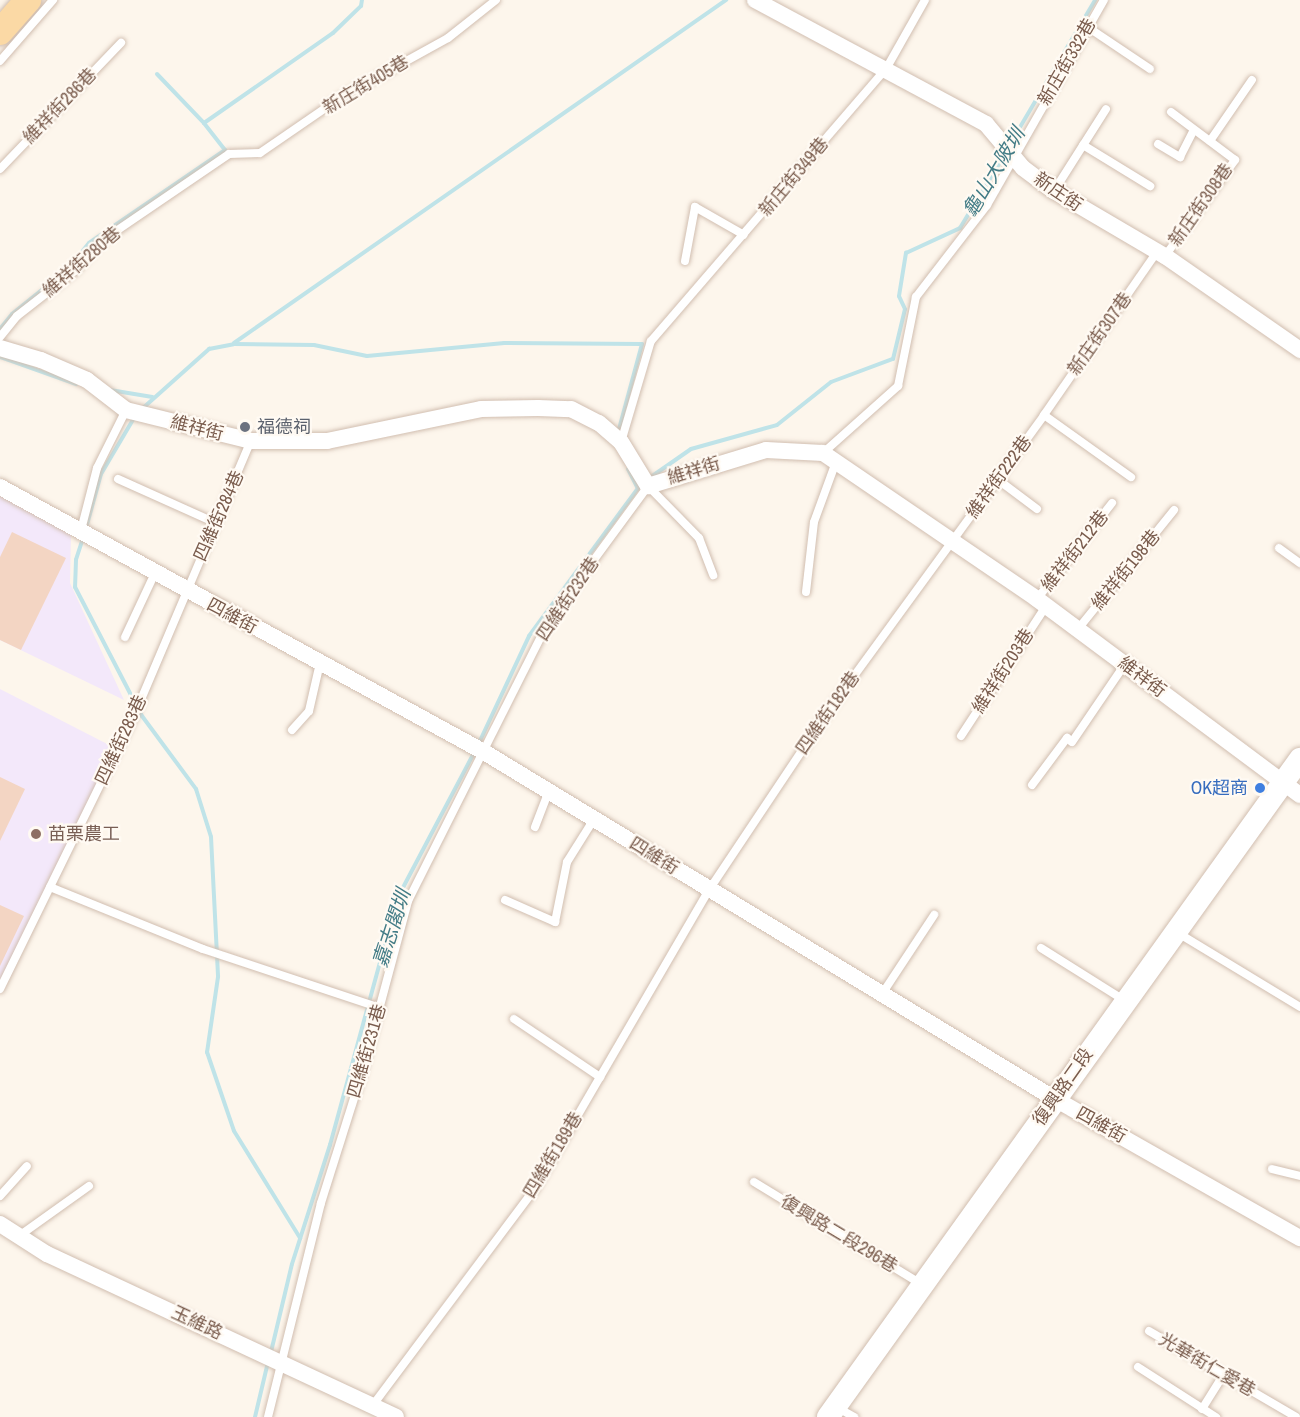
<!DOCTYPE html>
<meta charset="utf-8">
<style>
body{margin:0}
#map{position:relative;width:1300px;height:1417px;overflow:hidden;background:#fdf6ec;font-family:"Archivo Narrow","Noto Sans TC",sans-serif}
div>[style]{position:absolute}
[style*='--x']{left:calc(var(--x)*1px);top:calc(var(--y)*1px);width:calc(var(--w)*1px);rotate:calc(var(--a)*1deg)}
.education>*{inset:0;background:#f3e8fa}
.stream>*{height:4px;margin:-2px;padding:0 2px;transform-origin:2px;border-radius:2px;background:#bfe3e8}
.building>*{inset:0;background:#f3d5c3}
.roads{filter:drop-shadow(0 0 2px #d1beb0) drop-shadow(0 0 2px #d1beb0)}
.lane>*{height:8px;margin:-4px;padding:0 4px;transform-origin:4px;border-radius:4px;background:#fff}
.street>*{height:16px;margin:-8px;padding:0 8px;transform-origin:8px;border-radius:8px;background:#fff}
.secondary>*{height:22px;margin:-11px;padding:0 11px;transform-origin:11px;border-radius:11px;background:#fff}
.primary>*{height:26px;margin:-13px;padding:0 13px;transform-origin:13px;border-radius:13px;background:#fbd9a5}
.dots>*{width:16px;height:16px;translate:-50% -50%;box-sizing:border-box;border:3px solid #fffaf3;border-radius:50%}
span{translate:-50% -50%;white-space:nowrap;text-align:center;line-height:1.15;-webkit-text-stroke:4.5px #fffaf3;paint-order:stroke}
.street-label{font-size:18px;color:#7a5c4d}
.worship-label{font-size:18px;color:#5b616d}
.left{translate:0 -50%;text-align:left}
.shop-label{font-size:18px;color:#366cbe}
.right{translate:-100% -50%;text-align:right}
.education-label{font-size:18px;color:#785e54}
.water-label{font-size:20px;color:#437c86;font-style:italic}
</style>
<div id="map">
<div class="education">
<div style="clip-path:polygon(0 495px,71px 533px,70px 583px,124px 700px,0 640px)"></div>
<div style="clip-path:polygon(0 689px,115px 748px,0 982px)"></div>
</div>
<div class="stream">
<div style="--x:157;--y:74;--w:68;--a:46.2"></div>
<div style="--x:1010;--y:144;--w:167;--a:-59.4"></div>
<div style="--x:0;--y:329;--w:19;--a:-51"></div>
<div style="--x:12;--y:314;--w:72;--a:-38.8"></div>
<div style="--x:68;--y:269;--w:33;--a:-51"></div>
<div style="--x:89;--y:243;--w:165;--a:-34.4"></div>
<div style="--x:225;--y:150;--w:34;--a:-128"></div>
<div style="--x:204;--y:123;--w:157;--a:-34.9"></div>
<div style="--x:333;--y:33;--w:39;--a:-44"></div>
<div style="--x:361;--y:6;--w:6;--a:-81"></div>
<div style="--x:234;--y:343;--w:600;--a:-34.88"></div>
<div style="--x:0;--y:357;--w:81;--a:19.6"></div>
<div style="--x:110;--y:390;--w:43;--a:9.5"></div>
<div style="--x:143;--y:408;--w:89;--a:-41.8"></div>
<div style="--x:209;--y:349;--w:25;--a:-11"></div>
<div style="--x:234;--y:344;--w:80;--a:0.7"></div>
<div style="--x:314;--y:345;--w:54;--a:11.7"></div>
<div style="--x:367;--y:356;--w:138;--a:-5.4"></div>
<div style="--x:504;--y:343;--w:138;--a:0.4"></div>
<div style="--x:642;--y:344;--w:92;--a:105.1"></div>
<div style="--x:628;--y:469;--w:20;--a:63"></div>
<div style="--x:648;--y:479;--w:52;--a:-34.9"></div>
<div style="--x:691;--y:449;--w:89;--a:-15.6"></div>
<div style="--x:777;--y:425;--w:69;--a:-38.5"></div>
<div style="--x:831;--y:382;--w:66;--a:-20.4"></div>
<div style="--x:893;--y:359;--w:51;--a:-76.5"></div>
<div style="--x:905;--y:309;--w:14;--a:-115"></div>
<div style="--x:899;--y:296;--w:44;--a:-80.8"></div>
<div style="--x:906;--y:253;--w:60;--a:-24.8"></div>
<div style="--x:960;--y:228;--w:87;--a:-58.7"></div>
<div style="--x:86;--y:528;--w:56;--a:-74.5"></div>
<div style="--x:101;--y:474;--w:65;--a:-59.5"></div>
<div style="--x:83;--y:538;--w:23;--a:108"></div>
<div style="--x:76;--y:560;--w:27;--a:92"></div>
<div style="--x:75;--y:587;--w:145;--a:62.6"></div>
<div style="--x:142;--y:716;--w:91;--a:53.5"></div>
<div style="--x:196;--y:789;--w:50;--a:72.6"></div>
<div style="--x:211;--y:837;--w:140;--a:87.1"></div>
<div style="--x:218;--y:977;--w:76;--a:98.3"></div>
<div style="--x:207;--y:1052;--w:83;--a:71.1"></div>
<div style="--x:234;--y:1131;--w:126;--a:58.3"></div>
<div style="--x:478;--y:745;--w:120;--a:-64.9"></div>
<div style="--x:529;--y:636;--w:190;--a:-53.6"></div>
<div style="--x:271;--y:1352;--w:90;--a:-76.6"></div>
<div style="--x:292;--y:1264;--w:125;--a:-72.3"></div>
<div style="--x:330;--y:1145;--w:257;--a:-74.7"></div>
<div style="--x:398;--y:897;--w:165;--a:-62.2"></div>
<div style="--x:255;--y:1417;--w:57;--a:-76.7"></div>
</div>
<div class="building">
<div style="clip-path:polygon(12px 532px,66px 558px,21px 650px,0 640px,0 557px)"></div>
<div style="clip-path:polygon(0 777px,25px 789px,0 841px)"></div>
<div style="clip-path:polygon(0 905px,24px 916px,0 966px)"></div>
</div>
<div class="roads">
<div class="lane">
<div style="--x:1086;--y:26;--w:77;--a:33.9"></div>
<div style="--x:0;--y:61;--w:81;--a:-49"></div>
<div style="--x:1210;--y:141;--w:74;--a:-55.5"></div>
<div style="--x:1158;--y:144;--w:26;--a:31"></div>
<div style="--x:1180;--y:157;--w:30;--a:-63"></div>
<div style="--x:1083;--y:145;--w:79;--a:31.5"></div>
<div style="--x:0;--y:169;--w:175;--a:-46.2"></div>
<div style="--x:1054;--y:191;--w:97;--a:-57.6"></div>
<div style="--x:1165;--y:256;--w:119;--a:-53.9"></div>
<div style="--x:1235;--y:160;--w:80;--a:-143.1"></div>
<div style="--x:685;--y:261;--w:55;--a:-79.5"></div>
<div style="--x:695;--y:207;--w:56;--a:29.7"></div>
<div style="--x:0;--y:337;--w:27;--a:-51"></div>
<div style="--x:17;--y:316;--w:75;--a:-37.9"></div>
<div style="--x:76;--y:270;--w:37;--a:-49"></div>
<div style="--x:100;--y:242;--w:156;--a:-34.3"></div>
<div style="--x:229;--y:154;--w:31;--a:-2"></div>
<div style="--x:260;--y:153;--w:101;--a:-34.5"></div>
<div style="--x:343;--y:96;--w:120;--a:-28.9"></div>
<div style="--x:448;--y:38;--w:61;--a:-38.4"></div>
<div style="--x:1044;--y:415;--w:107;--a:35.5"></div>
<div style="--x:621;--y:442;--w:105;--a:-73.5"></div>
<div style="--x:651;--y:341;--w:359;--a:-49.2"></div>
<div style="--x:886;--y:69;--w:79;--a:-60.5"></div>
<div style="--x:823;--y:453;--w:101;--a:-41.8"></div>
<div style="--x:898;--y:386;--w:91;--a:-78.6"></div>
<div style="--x:916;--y:297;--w:116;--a:-52.3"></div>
<div style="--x:987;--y:205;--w:236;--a:-60.3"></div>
<div style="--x:118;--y:479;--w:107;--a:24.2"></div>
<div style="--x:997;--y:479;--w:50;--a:36.9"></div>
<div style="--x:81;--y:530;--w:64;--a:-75.5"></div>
<div style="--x:97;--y:468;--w:65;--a:-63.4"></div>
<div style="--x:1279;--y:548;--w:26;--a:36"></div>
<div style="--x:806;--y:592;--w:70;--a:-83.5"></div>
<div style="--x:814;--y:522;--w:64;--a:-69.9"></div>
<div style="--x:1037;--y:599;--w:122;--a:-52"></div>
<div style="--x:1078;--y:629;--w:153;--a:-51.1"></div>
<div style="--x:125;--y:637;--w:71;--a:-64.9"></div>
<div style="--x:292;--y:730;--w:25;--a:-48"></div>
<div style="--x:309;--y:711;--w:49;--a:-77.1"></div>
<div style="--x:961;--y:736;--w:155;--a:-56.8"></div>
<div style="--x:1032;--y:785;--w:59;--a:-53.3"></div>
<div style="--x:1067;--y:738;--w:6;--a:39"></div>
<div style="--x:1072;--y:742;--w:94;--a:-55.8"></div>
<div style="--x:535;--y:827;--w:39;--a:-69"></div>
<div style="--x:50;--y:887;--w:165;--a:22.1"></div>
<div style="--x:203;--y:949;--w:187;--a:18.4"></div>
<div style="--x:505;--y:900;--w:55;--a:23.7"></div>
<div style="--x:555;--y:922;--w:61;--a:-78.7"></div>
<div style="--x:567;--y:862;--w:51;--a:-57.9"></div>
<div style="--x:1178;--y:933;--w:143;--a:31.2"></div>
<div style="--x:1041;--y:948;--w:98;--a:32.1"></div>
<div style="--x:0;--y:989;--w:304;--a:-63.9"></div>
<div style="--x:134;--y:716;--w:299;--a:-67"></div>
<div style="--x:882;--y:994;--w:95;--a:-56.6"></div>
<div style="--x:514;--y:1019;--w:104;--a:34"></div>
<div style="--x:1272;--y:1169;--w:29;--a:14"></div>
<div style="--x:754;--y:1182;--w:198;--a:31.4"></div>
<div style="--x:0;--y:1196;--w:40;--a:-48"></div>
<div style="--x:19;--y:1236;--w:86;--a:-35.5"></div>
<div style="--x:1149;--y:1331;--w:170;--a:30.3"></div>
<div style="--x:1138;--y:1367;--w:93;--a:32.7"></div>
<div style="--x:373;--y:1405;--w:272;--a:-53.2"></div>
<div style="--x:536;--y:1187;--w:344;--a:-59.8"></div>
<div style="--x:709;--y:890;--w:213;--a:-56.3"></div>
<div style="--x:827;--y:713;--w:369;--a:-53.9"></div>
<div style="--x:1044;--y:415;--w:197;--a:-55.3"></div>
<div style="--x:836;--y:1407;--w:21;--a:29"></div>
<div style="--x:1202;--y:1409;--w:40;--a:-58"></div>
<div style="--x:268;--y:1417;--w:220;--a:-76.1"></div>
<div style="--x:321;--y:1203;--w:136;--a:-72.5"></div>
<div style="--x:362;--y:1073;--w:178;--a:-75"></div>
<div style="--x:408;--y:901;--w:313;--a:-63.3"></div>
<div style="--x:549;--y:621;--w:167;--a:-53.7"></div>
<div style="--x:648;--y:486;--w:73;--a:45.6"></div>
<div style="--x:699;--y:538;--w:40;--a:69"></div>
</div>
<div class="street">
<div style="--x:755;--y:0;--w:262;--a:28.2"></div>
<div style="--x:986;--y:124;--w:57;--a:49.9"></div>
<div style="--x:1023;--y:168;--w:39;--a:37"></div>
<div style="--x:1054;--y:191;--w:129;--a:30.4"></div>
<div style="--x:1165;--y:256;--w:165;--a:34.8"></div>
<div style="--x:0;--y:348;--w:43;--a:16.3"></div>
<div style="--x:41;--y:360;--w:50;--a:23.5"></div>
<div style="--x:87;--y:380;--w:49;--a:37.6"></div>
<div style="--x:126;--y:410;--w:129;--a:13.9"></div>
<div style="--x:251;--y:441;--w:76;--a:0"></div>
<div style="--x:327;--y:441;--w:157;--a:-11.7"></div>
<div style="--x:481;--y:409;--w:57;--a:-1"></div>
<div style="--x:538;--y:408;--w:33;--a:2"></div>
<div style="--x:571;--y:409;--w:31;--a:27"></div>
<div style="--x:599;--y:423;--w:29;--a:41"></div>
<div style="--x:621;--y:442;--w:52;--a:58.5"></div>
<div style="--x:648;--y:486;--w:123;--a:-17"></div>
<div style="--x:766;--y:450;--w:57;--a:3"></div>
<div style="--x:823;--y:453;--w:259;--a:34.3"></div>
<div style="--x:1037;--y:599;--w:328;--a:36.7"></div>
<div style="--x:0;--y:487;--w:552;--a:28.7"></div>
<div style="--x:484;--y:752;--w:668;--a:31.29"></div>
<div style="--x:1055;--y:1099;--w:282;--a:29.6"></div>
<div style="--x:0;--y:1224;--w:56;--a:32.6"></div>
<div style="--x:47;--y:1254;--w:385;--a:25"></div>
</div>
<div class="secondary">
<div style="--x:828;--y:1417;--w:810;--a:-54.35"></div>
</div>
<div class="primary">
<div style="--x:0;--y:32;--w:43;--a:-48.8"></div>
</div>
</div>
<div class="dots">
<div style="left:245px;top:427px;background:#6b7280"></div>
<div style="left:1260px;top:788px;background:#3f7fe0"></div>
<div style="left:36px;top:834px;background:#8d6e63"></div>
</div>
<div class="street-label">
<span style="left:1067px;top:62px;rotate:-60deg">新庄街332巷</span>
<span style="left:366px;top:85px;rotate:-31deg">新庄街405巷</span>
<span style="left:60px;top:106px;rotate:-46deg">維祥街286巷</span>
<span style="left:794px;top:177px;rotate:-50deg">新庄街349巷</span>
<span style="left:1058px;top:192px;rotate:34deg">新庄街</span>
<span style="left:1201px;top:205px;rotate:-55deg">新庄街308巷</span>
<span style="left:82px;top:262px;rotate:-41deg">維祥街280巷</span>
<span style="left:1100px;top:334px;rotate:-55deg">新庄街307巷</span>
<span style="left:197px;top:428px;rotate:14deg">維祥街</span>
<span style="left:694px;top:471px;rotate:-17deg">維祥街</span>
<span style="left:999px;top:477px;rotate:-54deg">維祥街222巷</span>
<span style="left:219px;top:516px;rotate:-66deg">四維街284巷</span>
<span style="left:1075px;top:551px;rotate:-52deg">維祥街212巷</span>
<span style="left:1126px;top:570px;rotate:-51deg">維祥街198巷</span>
<span style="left:568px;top:599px;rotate:-56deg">四維街232巷</span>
<span style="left:232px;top:616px;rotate:28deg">四維街</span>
<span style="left:1003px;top:671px;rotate:-57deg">維祥街203巷</span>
<span style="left:1142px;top:677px;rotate:37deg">維祥街</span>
<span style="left:828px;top:713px;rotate:-55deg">四維街182巷</span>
<span style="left:121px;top:740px;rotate:-65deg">四維街283巷</span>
<span style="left:654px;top:856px;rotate:32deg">四維街</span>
<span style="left:367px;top:1051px;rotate:-74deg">四維街231巷</span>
<span style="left:1063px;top:1087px;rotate:-55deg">復興路二段</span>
<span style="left:1101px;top:1125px;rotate:29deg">四維街</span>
<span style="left:553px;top:1155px;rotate:-59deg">四維街189巷</span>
<span style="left:839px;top:1234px;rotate:31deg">復興路二段296巷</span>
<span style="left:197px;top:1323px;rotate:25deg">玉維路</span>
<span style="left:1207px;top:1365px;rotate:30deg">光華街仁愛巷</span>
</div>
<div class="worship-label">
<span class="left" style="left:257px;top:427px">福德祠</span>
</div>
<div class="shop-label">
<span class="right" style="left:1248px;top:788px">OK超商</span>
</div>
<div class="education-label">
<span class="left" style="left:48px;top:834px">苗栗農工</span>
</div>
<div class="water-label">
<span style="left:993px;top:172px;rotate:-59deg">龜山大陂圳</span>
<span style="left:391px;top:928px;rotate:-72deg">嘉志閣圳</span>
</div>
</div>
